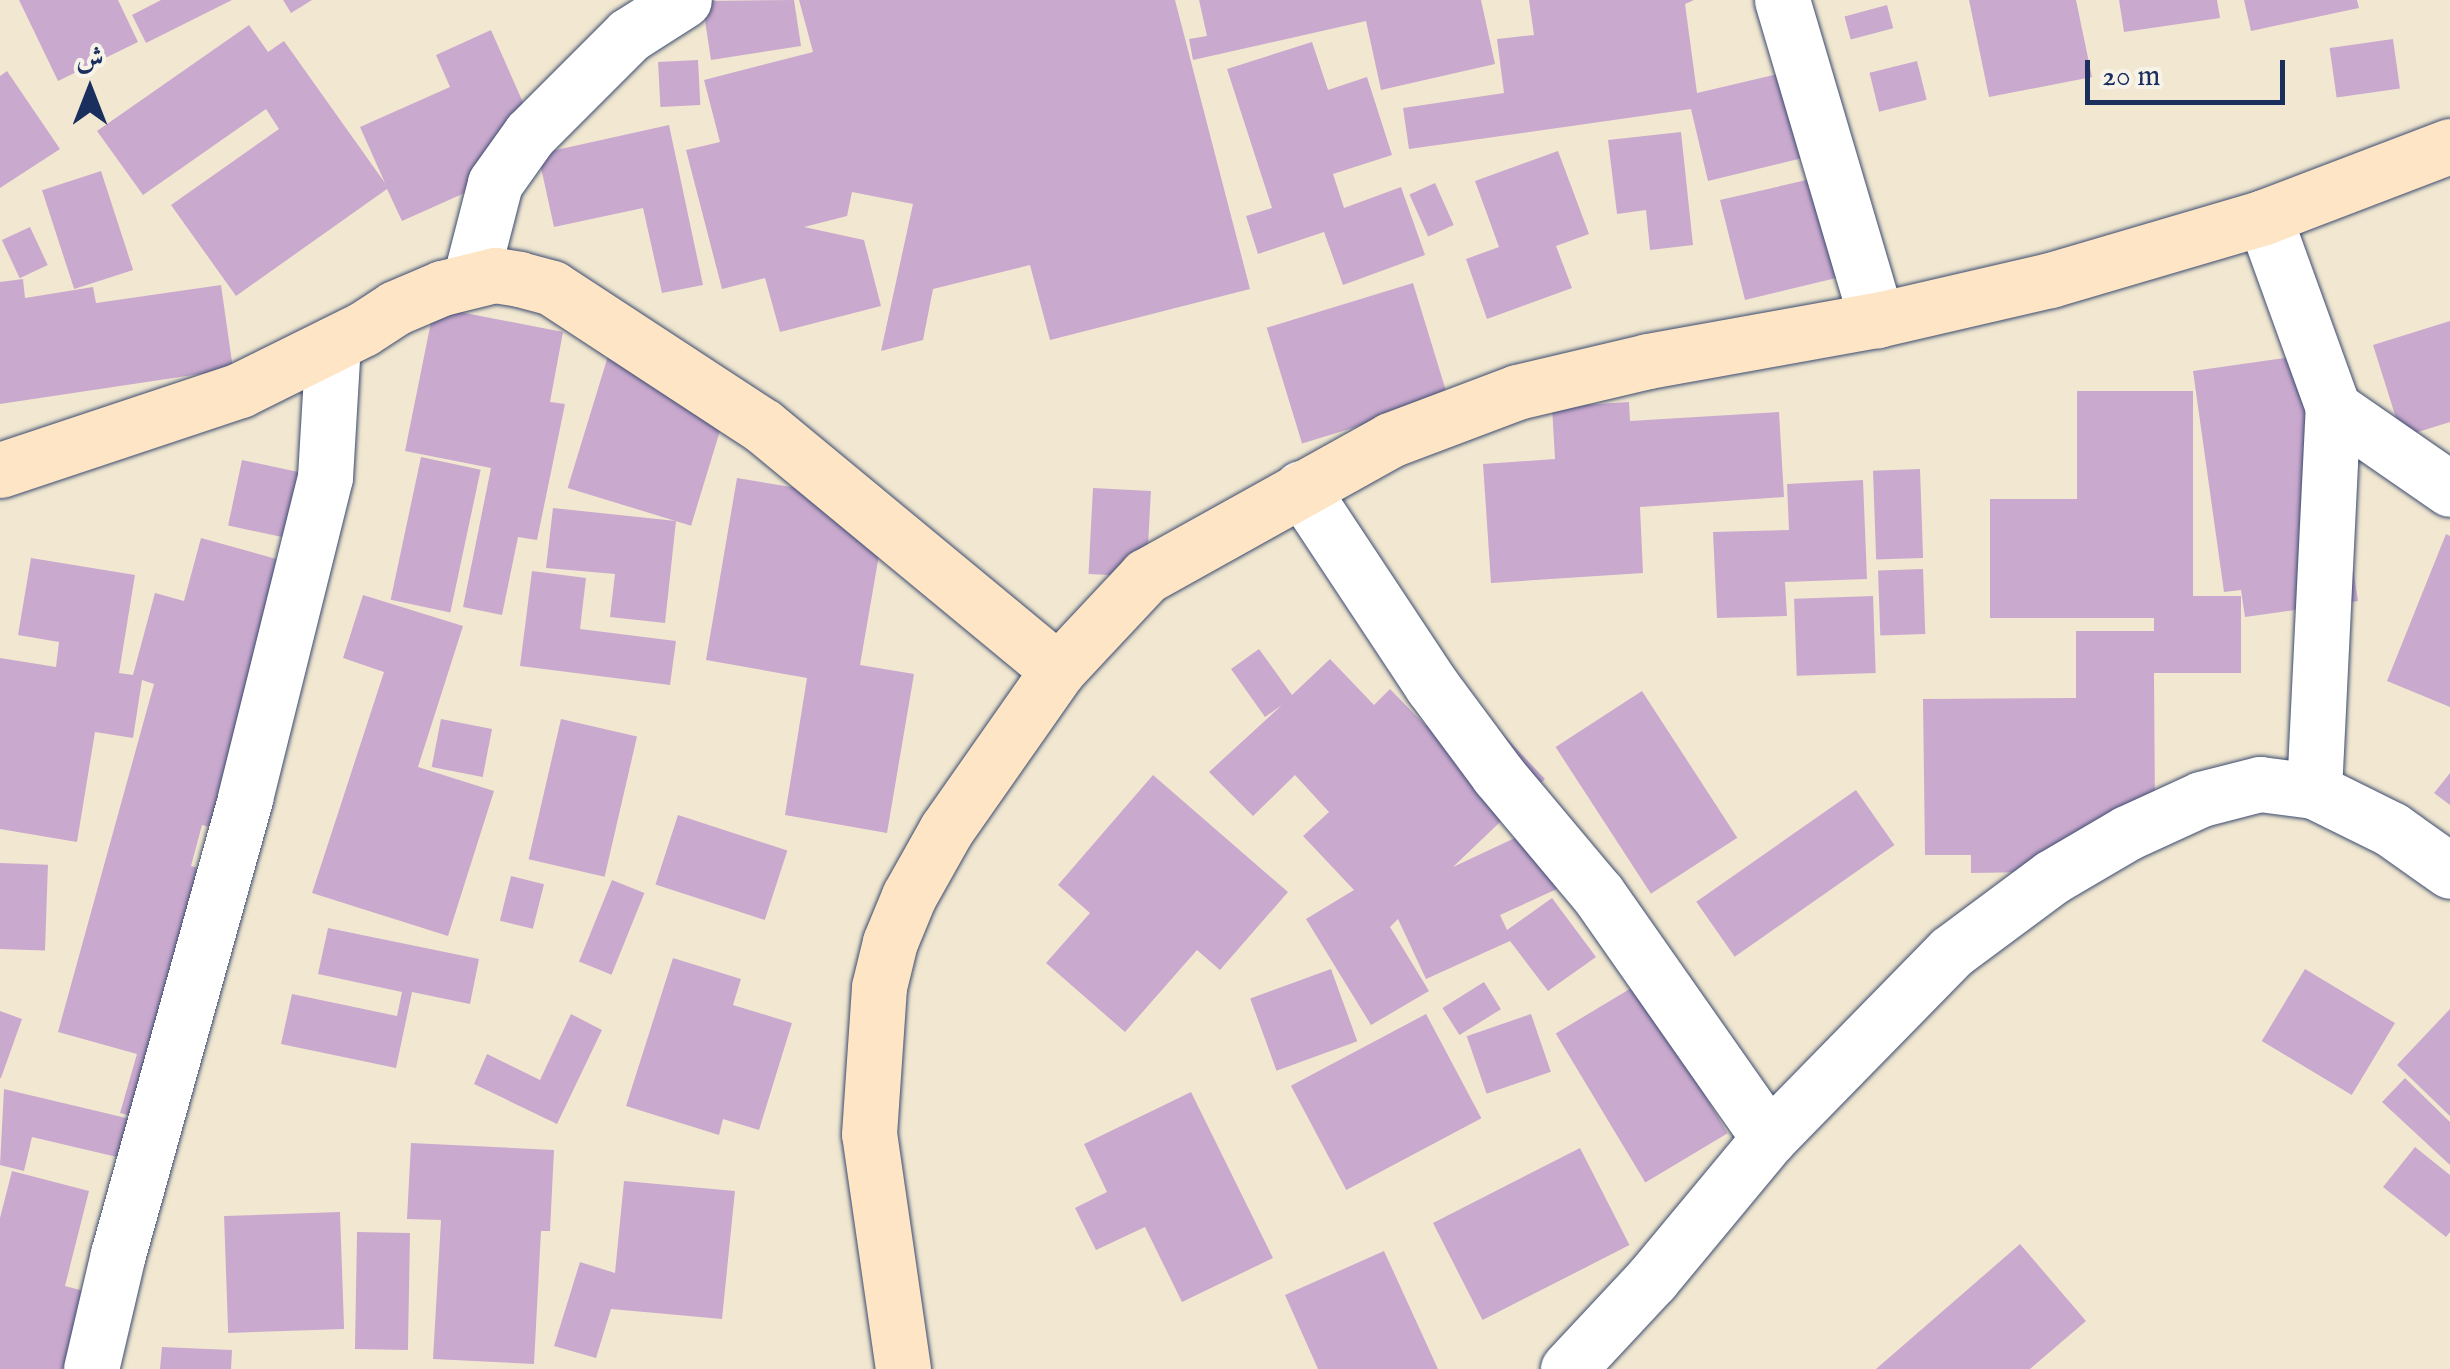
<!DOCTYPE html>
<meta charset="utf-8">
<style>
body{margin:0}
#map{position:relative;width:2450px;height:1369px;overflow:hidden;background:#f2e8d1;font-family:"IM FELL English",Amiri,serif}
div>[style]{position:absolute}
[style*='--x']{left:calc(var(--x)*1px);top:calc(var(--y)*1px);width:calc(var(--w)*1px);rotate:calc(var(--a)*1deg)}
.building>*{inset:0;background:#caa9ce;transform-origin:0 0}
.roads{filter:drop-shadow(0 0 2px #3b4b6f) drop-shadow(0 0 2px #3b4b6f)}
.street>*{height:55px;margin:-27.5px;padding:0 27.5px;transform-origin:27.5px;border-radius:27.5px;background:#fff}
.secondary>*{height:55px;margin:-27.5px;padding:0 27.5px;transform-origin:27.5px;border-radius:27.5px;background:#fde5c5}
span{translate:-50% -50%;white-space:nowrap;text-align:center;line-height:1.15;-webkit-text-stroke:10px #f7f3e8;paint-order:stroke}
.north{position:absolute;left:40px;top:40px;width:100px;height:100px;-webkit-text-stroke:8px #f7f3e8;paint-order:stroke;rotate:0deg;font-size:28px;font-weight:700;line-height:40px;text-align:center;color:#1b2f5e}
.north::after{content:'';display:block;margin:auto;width:35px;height:45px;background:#1b2f5e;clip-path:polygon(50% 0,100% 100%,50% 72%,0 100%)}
.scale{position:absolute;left:2085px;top:60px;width:200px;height:45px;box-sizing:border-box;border:5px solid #1b2f5e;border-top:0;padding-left:12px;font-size:30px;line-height:35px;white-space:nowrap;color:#1b2f5e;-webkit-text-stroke:8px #f7f3e8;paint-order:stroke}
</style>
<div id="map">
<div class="building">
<div style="clip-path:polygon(19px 0,118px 0,138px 42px,58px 81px)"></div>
<div style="clip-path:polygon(161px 0,232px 0,146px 43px,132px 15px)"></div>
<div style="clip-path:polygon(283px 0,312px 0,291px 13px)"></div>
<div style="clip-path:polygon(794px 0,801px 46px,711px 60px,702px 1px)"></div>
<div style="clip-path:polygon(799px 0,1175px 0,1250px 289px,1050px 340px,1030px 265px,933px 289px,923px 340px,881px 351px,913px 204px,852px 192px,847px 216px,804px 227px,864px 240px,881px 306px,780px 332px,765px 278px,722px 289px,686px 150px,720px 142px,704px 80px,813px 52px)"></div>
<div style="clip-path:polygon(1199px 0,1481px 0,1495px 64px,1381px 90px,1366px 21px,1193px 60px,1189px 39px,1207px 36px)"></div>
<div style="clip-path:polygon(1529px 0,1694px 0,1685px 4px,1697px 93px,1795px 70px,1815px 155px,1708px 181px,1691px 109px,1409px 149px,1403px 108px,1504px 93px,1497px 39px,1534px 35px)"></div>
<div style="clip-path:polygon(1969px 0,2076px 0,2092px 77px,1989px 97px)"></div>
<div style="clip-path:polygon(2119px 0,2217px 0,2220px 18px,2124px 32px)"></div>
<div style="clip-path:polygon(2244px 0,2357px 0,2359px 8px,2251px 31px)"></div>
<div style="left:1887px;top:5px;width:24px;height:44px;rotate:75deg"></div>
<div style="clip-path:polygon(249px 25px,268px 52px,284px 41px,385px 183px,360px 127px,450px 87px,436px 55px,491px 30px,537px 134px,507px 174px,402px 221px,387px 189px,236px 296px,171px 205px,279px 129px,266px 109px,143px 195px,97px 131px)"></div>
<div style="left:2393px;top:39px;width:50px;height:64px;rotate:82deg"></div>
<div style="clip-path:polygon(1312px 42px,1328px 90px,1367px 77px,1392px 155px,1333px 174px,1344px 208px,1401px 187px,1425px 255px,1343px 285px,1324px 232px,1258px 254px,1246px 216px,1272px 208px,1227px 69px)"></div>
<div style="left:698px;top:60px;width:45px;height:40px;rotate:87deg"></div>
<div style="left:1917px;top:61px;width:40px;height:49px;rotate:76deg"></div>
<div style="clip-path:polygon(7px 71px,60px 149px,0 188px,0 76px)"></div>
<div style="clip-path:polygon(669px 125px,703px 285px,662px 293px,643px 208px,554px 227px,538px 154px)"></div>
<div style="clip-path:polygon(1681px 132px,1693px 245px,1650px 250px,1646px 210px,1617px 214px,1608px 140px)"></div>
<div style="clip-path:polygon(1558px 151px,1589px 234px,1556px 246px,1572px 288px,1487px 319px,1466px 259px,1499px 247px,1475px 181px)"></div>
<div style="left:101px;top:171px;width:104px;height:62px;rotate:72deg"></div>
<div style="clip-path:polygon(1824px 176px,1882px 267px,1745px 300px,1720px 200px)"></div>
<div style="left:1435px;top:183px;width:46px;height:28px;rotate:66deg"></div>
<div style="left:30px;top:227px;width:42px;height:31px;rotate:65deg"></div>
<div style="clip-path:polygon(23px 279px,25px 298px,93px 287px,96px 303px,221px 285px,233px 369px,0 404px,0 282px)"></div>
<div style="left:1413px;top:283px;width:121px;height:153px;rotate:73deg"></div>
<div style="clip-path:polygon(434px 307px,563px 332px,550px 402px,565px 404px,537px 540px,518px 537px,502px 615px,463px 607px,491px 468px,405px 451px)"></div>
<div style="clip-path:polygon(2450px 321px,2450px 422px,2402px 437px,2373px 345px)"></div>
<div style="clip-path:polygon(2320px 353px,2358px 601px,2245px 617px,2241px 590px,2224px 592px,2193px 371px)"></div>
<div style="left:608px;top:356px;width:129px;height:138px;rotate:17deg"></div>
<div style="clip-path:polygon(2077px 391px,2193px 391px,2193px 596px,2241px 596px,2241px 673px,2154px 673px,2155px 813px,2109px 871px,1971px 873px,1971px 855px,1925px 855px,1923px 699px,2076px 698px,2076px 631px,2154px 631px,2154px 618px,1990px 618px,1990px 499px,2077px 499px)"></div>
<div style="clip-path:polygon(1629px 402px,1630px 421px,1779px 412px,1784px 497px,1640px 507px,1643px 573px,1491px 583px,1483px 464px,1555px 459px,1552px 407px)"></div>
<div style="left:421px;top:457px;width:61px;height:146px;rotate:12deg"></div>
<div style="left:242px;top:460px;width:84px;height:67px;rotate:12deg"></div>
<div style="left:1920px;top:469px;width:89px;height:47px;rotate:88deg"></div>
<div style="clip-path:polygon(737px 478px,888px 503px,860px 665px,914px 674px,887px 833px,785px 815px,807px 678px,706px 660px)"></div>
<div style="clip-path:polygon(1863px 480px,1867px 579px,1785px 582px,1787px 616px,1717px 618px,1713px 532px,1789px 530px,1787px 484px)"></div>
<div style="left:1093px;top:488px;width:58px;height:86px;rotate:3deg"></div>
<div style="clip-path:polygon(553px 508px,676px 521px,665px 623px,610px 617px,615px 574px,546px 568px)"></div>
<div style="clip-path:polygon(2446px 534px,2450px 536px,2450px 707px,2387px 681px)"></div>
<div style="clip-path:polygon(201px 538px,316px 570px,242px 836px,202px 825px,191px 866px,226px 875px,158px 1123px,120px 1113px,137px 1054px,58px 1032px,154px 684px,142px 680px,133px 738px,95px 732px,77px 842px,0 829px,0 658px,56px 667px,59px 642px,18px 635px,31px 558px,135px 575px,119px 673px,133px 675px,155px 593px,184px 601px)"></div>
<div style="left:1923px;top:569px;width:65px;height:45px;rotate:88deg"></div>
<div style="clip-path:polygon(532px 571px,586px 578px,580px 629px,676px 641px,670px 685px,520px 666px)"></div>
<div style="clip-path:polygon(363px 595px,463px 626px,418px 767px,494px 791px,448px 936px,312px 893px,384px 672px,343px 658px)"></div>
<div style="left:1873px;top:596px;width:77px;height:79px;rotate:88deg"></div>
<div style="clip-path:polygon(1259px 649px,1292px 695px,1330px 659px,1374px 705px,1390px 689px,1426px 726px,1462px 691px,1545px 779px,1453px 867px,1530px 831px,1557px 889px,1500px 915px,1507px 930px,1552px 898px,1596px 957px,1548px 991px,1510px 941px,1426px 979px,1398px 919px,1390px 927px,1429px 991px,1371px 1025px,1306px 919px,1354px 890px,1303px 836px,1329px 812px,1295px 775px,1253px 816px,1209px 772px,1282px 705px,1265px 717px,1231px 669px)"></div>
<div style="left:1642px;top:691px;width:175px;height:103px;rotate:57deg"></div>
<div style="left:441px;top:719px;width:52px;height:49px;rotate:11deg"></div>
<div style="left:561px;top:719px;width:78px;height:144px;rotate:13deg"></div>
<div style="clip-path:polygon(2450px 773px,2450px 805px,2434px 793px)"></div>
<div style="clip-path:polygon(1153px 775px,1288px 892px,1220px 970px,1197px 950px,1125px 1032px,1046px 963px,1090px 913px,1058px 885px)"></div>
<div style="left:1856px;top:790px;width:67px;height:195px;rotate:55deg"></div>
<div style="left:678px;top:815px;width:115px;height:73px;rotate:18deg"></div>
<div style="left:0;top:863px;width:48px;height:86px;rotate:2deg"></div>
<div style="left:511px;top:876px;width:34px;height:46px;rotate:14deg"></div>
<div style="left:612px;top:880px;width:35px;height:88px;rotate:22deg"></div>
<div style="clip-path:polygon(328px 928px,479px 959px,470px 1004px,412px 992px,396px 1068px,281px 1044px,292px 994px,397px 1016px,402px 992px,318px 974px)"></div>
<div style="clip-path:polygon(673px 958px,741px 979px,733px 1005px,792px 1023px,759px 1130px,723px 1119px,719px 1135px,626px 1106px)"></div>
<div style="left:1331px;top:969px;width:77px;height:86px;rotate:70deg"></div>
<div style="left:2305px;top:969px;width:105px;height:84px;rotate:31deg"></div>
<div style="left:1484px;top:982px;width:32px;height:49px;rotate:58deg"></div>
<div style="left:1638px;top:984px;width:174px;height:96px;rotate:59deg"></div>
<div style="clip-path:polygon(2450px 1009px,2450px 1116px,2397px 1065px)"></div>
<div style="clip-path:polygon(0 1011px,22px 1019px,1px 1078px,0 1078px)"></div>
<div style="clip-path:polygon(571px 1014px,602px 1030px,557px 1124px,474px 1084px,487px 1054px,540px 1080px)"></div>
<div style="left:1426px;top:1014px;width:118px;height:153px;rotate:62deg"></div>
<div style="left:1531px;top:1014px;width:61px;height:68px;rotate:71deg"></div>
<div style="clip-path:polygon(2405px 1078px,2450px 1122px,2450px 1165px,2382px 1102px)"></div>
<div style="clip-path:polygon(4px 1089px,160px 1126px,151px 1165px,32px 1137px,24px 1171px,0 1165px)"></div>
<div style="clip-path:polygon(1191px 1092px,1273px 1258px,1182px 1302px,1145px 1227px,1096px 1250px,1075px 1208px,1107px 1192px,1084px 1144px)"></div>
<div style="clip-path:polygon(411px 1143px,554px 1150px,550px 1231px,541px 1231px,534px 1364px,433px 1359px,441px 1220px,407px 1219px)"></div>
<div style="clip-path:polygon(2415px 1147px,2450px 1175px,2450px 1232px,2446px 1237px,2383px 1187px)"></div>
<div style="left:1580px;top:1148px;width:109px;height:165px;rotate:63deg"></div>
<div style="clip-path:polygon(12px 1171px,89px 1191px,65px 1286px,95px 1294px,77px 1369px,0 1369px,0 1218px)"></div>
<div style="clip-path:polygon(624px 1181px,735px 1191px,722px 1319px,611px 1309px,596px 1358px,554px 1346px,580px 1262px,615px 1273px)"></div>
<div style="left:340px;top:1212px;width:117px;height:116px;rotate:88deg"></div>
<div style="left:357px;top:1232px;width:53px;height:117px;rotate:1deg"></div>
<div style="clip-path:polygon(2020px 1244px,2086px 1321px,2030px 1369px,1876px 1369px)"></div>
<div style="clip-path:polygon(1384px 1251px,1438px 1369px,1318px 1369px,1285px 1295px)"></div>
<div style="clip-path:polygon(162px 1347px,232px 1350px,231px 1369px,160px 1369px)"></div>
</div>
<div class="roads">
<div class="street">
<div style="--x:1782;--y:0;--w:334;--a:73.5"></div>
<div style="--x:2264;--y:217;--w:203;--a:70.1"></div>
<div style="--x:2333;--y:408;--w:142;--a:34.7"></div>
<div style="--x:470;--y:280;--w:100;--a:-75.5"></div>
<div style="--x:495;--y:183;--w:60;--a:-54.5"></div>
<div style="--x:530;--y:134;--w:140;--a:-45"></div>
<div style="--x:629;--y:35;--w:65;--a:-32.5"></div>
<div style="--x:1301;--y:488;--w:237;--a:56.5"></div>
<div style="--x:1432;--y:686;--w:111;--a:53.4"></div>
<div style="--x:1498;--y:775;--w:155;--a:50"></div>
<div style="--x:1598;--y:894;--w:298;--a:55"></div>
<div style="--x:2314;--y:791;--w:383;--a:-87.2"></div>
<div style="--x:91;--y:1369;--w:118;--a:-76.8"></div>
<div style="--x:118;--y:1254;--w:473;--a:-74.4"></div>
<div style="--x:245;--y:798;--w:331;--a:-76"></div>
<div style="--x:325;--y:477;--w:133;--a:-86.6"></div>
<div style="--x:1568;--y:1369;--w:123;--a:-47"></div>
<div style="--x:1652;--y:1279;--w:183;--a:-50.3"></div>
<div style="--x:1769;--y:1138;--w:260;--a:-45.6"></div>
<div style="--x:1951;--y:952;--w:126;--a:-36.6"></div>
<div style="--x:2052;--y:877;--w:87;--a:-30.4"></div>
<div style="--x:2127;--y:833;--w:81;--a:-24.7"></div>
<div style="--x:2201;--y:799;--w:61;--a:-14.3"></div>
<div style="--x:2260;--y:784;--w:54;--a:7.4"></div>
<div style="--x:2314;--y:791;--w:86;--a:26.3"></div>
<div style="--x:2391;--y:829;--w:72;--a:35.4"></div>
</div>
<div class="secondary">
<div style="--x:0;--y:470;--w:253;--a:-18.4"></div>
<div style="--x:240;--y:390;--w:137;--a:-26.4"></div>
<div style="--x:363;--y:329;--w:38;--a:-33"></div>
<div style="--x:395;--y:308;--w:51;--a:-23.1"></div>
<div style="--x:442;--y:288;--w:55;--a:-13.8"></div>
<div style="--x:495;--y:275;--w:24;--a:9"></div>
<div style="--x:519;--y:279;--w:34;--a:15"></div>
<div style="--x:552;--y:288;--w:252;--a:33.2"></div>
<div style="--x:763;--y:426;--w:383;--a:39.6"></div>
<div style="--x:903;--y:1369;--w:237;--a:-98.2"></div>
<div style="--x:869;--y:1134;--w:147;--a:-86.1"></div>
<div style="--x:879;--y:987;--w:46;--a:-76.3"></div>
<div style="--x:890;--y:942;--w:50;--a:-67.6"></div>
<div style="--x:909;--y:896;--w:76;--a:-60.7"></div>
<div style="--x:946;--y:830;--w:195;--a:-55"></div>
<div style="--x:1058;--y:670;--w:129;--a:-46.9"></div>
<div style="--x:1146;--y:576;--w:279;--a:-29.1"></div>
<div style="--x:1390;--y:440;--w:136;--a:-20.7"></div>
<div style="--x:1517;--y:392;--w:135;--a:-13.3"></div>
<div style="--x:1648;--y:361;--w:233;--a:-10.2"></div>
<div style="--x:1877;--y:320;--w:178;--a:-13"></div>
<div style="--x:2050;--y:280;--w:223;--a:-16.4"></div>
<div style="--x:2264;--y:217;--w:199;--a:-20.9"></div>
</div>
</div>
<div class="north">ش</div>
<div class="scale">20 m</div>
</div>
